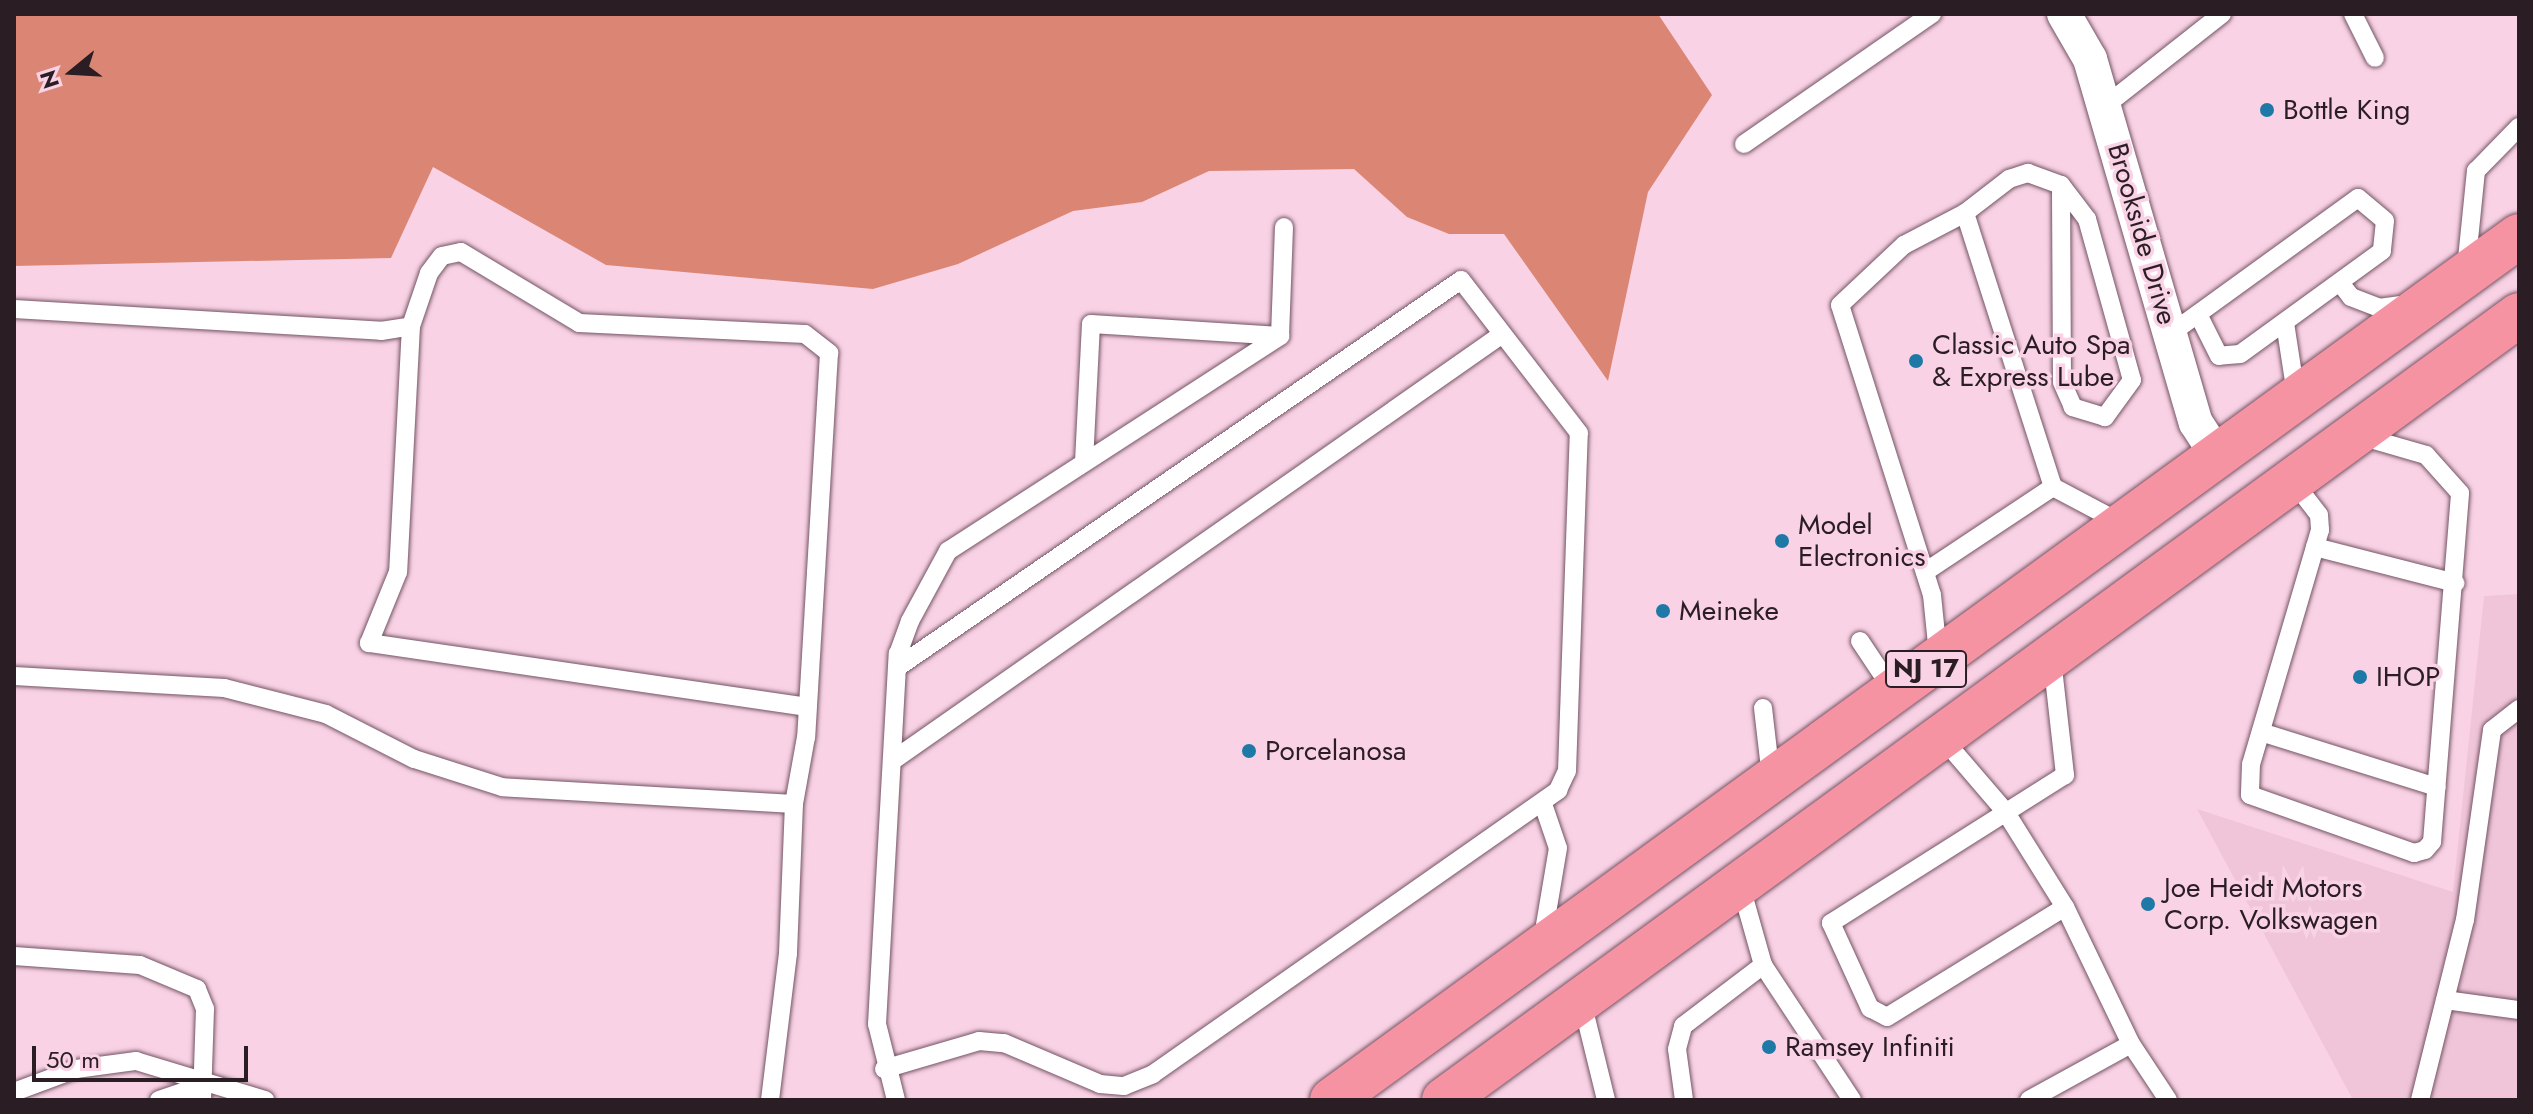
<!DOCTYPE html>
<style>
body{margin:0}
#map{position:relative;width:2533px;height:1114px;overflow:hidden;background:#f9d3e5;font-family:Jost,sans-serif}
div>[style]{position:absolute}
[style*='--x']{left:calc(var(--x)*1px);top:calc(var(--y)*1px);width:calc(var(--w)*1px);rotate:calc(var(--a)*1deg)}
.built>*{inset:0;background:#f0c5d9}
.forest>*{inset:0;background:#db8675}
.roads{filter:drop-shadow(0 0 2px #745464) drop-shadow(0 0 2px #745464)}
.lane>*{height:18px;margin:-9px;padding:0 9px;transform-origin:9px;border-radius:9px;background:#fff}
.street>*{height:34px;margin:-17px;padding:0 17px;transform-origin:17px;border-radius:17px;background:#fff}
.highway>*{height:44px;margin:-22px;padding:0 22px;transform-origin:22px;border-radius:22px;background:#f593a3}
.dots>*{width:22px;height:22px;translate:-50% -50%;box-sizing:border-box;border:4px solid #f9d3e5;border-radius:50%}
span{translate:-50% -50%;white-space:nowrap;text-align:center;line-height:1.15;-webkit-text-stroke:7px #f9d3e5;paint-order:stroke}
.shield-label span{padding:2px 6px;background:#f9d3e5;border:2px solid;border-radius:6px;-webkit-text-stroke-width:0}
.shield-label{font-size:26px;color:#2b1d24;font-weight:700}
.poi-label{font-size:28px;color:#2b1d24}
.left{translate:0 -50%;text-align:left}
.street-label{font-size:28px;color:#2b1d24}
.frame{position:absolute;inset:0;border:16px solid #2b1d24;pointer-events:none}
.north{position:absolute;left:32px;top:32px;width:80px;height:80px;-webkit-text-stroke:6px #f9d3e5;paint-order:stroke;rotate:252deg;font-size:22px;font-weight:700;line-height:32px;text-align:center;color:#2b1d24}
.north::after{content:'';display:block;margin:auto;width:28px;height:36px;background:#2b1d24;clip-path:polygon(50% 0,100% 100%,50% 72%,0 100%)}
.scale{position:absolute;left:32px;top:1046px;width:216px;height:36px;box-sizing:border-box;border:4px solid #2b1d24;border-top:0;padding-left:10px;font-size:24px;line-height:28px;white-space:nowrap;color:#2b1d24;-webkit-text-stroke:6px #f9d3e5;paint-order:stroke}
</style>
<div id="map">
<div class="built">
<div style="clip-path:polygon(2519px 594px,2519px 1100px,2353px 1100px,2197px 809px,2453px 892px,2484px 596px)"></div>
</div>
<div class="forest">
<div style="clip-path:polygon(14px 14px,1658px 14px,1712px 95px,1648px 192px,1608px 381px,1504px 234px,1449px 234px,1407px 217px,1354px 169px,1209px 171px,1142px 202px,1073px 211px,958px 264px,873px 289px,606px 265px,433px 167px,391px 258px,14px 266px)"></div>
</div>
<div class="roads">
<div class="lane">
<div style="--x:2353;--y:14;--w:49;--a:63.4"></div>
<div style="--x:2105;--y:106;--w:149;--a:-38.2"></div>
<div style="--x:1744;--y:144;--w:229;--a:-34.7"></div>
<div style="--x:1965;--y:213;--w:288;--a:72.2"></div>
<div style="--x:2466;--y:269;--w:99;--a:-84.2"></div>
<div style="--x:2476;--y:171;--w:62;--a:-45.7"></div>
<div style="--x:2341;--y:284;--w:16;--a:52"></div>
<div style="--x:2351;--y:297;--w:30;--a:21"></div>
<div style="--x:2379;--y:308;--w:28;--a:-8"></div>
<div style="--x:14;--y:309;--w:368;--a:3.4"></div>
<div style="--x:381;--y:331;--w:30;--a:-9"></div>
<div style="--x:411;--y:326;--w:56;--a:-71.2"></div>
<div style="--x:429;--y:273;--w:21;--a:-53"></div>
<div style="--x:442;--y:256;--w:19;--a:-12"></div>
<div style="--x:461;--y:252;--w:138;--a:31"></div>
<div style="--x:579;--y:323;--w:226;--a:2.8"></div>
<div style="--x:805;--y:334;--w:31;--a:38"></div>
<div style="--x:829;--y:353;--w:385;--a:93.4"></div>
<div style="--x:806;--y:737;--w:68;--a:100.2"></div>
<div style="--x:794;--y:804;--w:292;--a:-176.7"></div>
<div style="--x:502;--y:787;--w:92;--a:-162.3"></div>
<div style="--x:414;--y:759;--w:99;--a:-152.9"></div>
<div style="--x:326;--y:714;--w:105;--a:-165.7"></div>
<div style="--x:224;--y:688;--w:210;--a:-176.7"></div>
<div style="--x:2285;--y:323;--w:72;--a:81.2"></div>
<div style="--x:411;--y:326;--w:246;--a:93"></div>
<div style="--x:398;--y:572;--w:77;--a:112.2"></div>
<div style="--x:369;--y:643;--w:443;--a:8.3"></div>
<div style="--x:2170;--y:334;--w:232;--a:-35.9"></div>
<div style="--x:2358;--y:198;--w:35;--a:40"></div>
<div style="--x:2385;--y:221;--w:30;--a:96"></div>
<div style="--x:2382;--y:251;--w:175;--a:144"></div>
<div style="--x:2240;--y:354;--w:21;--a:175"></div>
<div style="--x:2219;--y:356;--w:47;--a:-116.6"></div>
<div style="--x:1084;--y:462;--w:138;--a:-87.1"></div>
<div style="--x:1091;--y:324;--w:189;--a:3.6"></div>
<div style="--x:2292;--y:480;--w:44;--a:52.4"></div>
<div style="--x:2319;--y:515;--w:15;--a:86"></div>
<div style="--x:2320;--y:530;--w:244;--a:106.4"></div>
<div style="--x:2251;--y:764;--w:31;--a:92"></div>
<div style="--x:2250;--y:795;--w:174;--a:19.5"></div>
<div style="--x:2414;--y:853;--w:11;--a:-15"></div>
<div style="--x:2425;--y:850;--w:11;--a:-49"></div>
<div style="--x:2432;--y:842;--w:350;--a:-85.4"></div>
<div style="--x:2460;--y:493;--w:51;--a:-131.8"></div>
<div style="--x:2426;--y:455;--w:69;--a:-163.9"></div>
<div style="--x:2053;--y:487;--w:79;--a:27.9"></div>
<div style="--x:2315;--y:547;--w:145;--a:14.4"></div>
<div style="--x:1925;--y:572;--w:154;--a:-33.6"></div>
<div style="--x:1860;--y:641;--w:61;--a:56.3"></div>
<div style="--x:1938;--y:654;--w:59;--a:-95.8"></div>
<div style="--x:1932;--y:595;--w:304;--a:-107.6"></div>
<div style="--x:1840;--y:305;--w:88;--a:-43.2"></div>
<div style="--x:1904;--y:245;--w:69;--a:-27.7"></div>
<div style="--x:1965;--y:213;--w:56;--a:-37.7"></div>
<div style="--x:2009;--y:179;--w:20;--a:-18"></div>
<div style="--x:2028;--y:173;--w:35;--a:20"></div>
<div style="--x:2061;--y:185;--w:43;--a:52.6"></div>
<div style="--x:2087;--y:219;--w:167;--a:74.4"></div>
<div style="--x:2132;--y:380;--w:46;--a:126.1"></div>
<div style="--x:2105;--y:417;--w:34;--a:-163"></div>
<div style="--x:2073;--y:407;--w:27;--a:-114"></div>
<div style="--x:2062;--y:382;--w:197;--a:-90.3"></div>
<div style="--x:2052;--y:659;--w:117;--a:83.6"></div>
<div style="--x:2065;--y:775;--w:277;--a:147.7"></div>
<div style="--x:1831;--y:923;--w:94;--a:65.4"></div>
<div style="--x:1870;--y:1008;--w:19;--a:28"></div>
<div style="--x:1887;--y:1017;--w:209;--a:-31.7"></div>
<div style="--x:1763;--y:708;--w:69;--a:83.4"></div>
<div style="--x:2261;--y:732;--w:184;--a:17.4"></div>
<div style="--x:1943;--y:739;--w:95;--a:49.3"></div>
<div style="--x:2005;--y:811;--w:113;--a:58"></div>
<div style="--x:2065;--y:907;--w:152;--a:64.3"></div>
<div style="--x:2131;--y:1044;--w:67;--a:56.5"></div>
<div style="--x:892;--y:761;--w:743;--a:-34.97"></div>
<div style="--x:1543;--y:804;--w:46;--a:71.2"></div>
<div style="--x:1558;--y:848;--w:90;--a:99.6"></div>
<div style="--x:1741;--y:887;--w:81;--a:74.2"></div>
<div style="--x:1763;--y:965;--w:162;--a:56.6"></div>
<div style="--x:14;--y:956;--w:126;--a:4.1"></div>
<div style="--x:140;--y:965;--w:62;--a:22.8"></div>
<div style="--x:197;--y:989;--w:22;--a:68"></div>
<div style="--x:205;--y:1009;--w:91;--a:91.9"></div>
<div style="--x:2445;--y:1000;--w:75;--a:7.7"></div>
<div style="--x:1582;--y:1002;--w:101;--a:76.2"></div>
<div style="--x:884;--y:1069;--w:99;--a:-16.4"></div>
<div style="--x:979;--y:1041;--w:25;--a:5"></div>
<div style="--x:1004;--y:1043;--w:104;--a:23.1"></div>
<div style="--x:1100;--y:1084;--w:24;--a:5"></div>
<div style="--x:1124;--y:1086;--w:31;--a:-22"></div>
<div style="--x:1153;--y:1074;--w:495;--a:-35"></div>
<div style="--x:1558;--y:790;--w:21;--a:-65"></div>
<div style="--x:1567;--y:771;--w:338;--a:-88"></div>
<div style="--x:1579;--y:433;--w:193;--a:-127.6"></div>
<div style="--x:1461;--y:280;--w:683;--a:145.5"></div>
<div style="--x:14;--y:1092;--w:66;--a:-20.4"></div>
<div style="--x:76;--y:1069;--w:61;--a:-7.6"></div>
<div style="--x:136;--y:1061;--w:135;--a:16.8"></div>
<div style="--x:159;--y:1100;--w:46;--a:-18.8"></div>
<div style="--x:770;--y:1100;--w:148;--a:-83"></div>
<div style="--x:788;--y:953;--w:149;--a:-87.7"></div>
<div style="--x:896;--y:1100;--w:78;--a:-104"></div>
<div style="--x:877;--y:1024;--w:371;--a:-86.8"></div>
<div style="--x:898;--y:654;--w:35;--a:-70"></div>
<div style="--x:910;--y:621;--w:80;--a:-61.5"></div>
<div style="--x:948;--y:551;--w:396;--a:-32.9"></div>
<div style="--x:1280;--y:336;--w:109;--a:-87.9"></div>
<div style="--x:1684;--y:1100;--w:51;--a:-97.8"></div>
<div style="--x:1677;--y:1049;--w:24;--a:-75"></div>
<div style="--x:1683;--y:1026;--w:101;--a:-37.3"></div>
<div style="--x:2029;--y:1100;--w:116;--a:-28.8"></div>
<div style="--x:2420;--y:1100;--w:186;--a:-76"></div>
<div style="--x:2465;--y:920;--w:192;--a:-81.9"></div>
<div style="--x:2492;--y:730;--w:34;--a:-38"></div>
</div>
<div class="street">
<div style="--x:2064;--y:14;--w:52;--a:60"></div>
<div style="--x:2090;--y:59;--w:379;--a:73.8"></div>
<div style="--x:2196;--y:423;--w:38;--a:57"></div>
</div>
<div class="highway">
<div style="--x:1332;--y:1100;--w:1468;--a:-36.05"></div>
<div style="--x:1444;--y:1100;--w:1331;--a:-36.14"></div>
</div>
</div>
<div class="dots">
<div style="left:2267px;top:110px;background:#1e79a7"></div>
<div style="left:1916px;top:361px;background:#1e79a7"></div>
<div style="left:1782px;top:541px;background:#1e79a7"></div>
<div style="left:1663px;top:611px;background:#1e79a7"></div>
<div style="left:2360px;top:677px;background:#1e79a7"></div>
<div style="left:1249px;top:751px;background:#1e79a7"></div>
<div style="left:2148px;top:904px;background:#1e79a7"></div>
<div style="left:1769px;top:1047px;background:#1e79a7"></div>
</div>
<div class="shield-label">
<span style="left:1926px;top:669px">NJ 17</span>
</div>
<div class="poi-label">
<span class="left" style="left:2283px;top:110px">Bottle King</span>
<span class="left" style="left:1932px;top:361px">Classic Auto Spa<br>&amp; Express Lube</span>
<span class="left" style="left:1798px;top:541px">Model<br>Electronics</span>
<span class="left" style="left:1679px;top:611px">Meineke</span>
<span class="left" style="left:2376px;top:677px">IHOP</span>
<span class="left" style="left:1265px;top:751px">Porcelanosa</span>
<span class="left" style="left:2164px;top:904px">Joe Heidt Motors<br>Corp. Volkswagen</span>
<span class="left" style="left:1785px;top:1047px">Ramsey Infiniti</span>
</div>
<div class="street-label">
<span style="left:2142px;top:234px;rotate:74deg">Brookside Drive</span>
</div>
<div class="frame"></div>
<div class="north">N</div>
<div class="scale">50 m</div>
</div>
